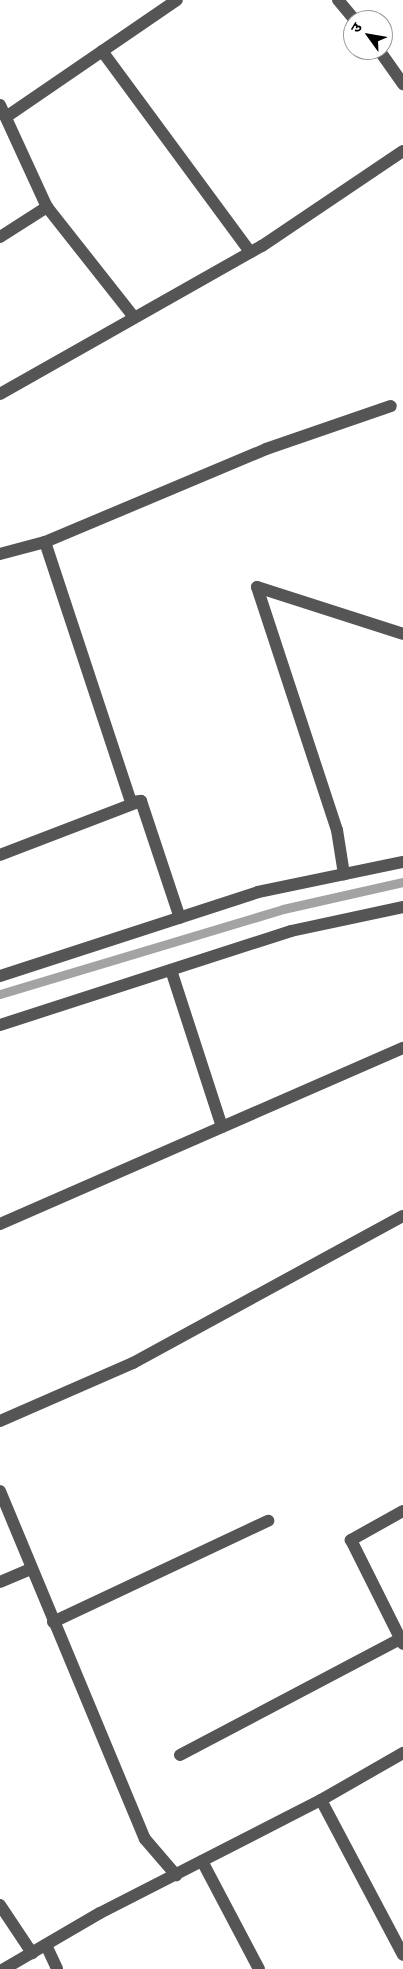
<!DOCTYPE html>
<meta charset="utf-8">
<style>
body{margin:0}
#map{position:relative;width:403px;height:1969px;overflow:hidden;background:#fff;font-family:"Roboto Condensed","Noto Sans Devanagari",sans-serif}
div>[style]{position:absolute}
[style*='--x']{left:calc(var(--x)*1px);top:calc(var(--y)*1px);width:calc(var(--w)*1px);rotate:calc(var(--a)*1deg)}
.stream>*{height:9px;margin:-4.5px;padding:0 4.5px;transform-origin:4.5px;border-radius:4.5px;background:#a3a3a3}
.minor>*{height:12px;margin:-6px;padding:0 6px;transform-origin:6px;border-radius:6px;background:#555}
span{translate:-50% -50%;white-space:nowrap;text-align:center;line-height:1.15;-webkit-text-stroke:5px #fff;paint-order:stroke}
.north{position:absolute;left:343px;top:10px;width:50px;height:50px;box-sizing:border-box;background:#fff;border:1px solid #999;border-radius:50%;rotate:302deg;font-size:14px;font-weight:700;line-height:20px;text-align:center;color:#000}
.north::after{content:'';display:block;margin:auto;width:18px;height:22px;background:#000;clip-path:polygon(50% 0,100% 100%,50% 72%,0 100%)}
</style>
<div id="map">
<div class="stream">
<div style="--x:0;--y:994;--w:295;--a:-16.7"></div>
<div style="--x:283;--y:909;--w:123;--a:-12.7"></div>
</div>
<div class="minor">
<div style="--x:338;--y:0;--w:26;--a:50"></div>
<div style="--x:379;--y:50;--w:42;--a:54.8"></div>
<div style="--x:102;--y:51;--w:250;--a:53.6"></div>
<div style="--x:0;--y:105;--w:112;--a:65.3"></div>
<div style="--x:47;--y:207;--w:140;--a:51.7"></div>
<div style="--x:6;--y:117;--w:207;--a:-34.4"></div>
<div style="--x:0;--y:237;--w:56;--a:-32.6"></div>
<div style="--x:0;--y:394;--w:301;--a:-29.5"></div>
<div style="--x:262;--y:246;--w:170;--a:-34"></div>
<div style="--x:45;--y:542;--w:274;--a:71.7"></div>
<div style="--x:131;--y:802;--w:10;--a:-6"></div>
<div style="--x:0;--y:554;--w:47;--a:-14.9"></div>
<div style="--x:45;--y:542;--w:240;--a:-22.8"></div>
<div style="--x:266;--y:449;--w:132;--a:-19"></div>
<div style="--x:257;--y:587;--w:256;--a:71.8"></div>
<div style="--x:337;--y:830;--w:45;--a:81"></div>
<div style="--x:257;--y:587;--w:153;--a:17.8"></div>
<div style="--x:0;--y:855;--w:151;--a:-21"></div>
<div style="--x:141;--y:801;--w:123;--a:71.6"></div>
<div style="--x:171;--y:970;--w:165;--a:72"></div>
<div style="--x:0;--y:976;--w:271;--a:-18"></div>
<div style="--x:258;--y:892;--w:148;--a:-11.7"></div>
<div style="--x:0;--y:1025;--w:306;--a:-17.9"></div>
<div style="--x:291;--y:931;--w:115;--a:-12.1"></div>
<div style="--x:0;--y:1224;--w:440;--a:-23.6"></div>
<div style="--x:0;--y:1421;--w:145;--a:-23.6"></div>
<div style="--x:133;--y:1363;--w:307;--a:-28.6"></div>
<div style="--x:0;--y:1491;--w:377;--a:67.4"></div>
<div style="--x:145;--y:1839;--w:48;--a:49.3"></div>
<div style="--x:403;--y:1511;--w:60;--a:150.9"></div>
<div style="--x:351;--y:1540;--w:116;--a:63.4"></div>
<div style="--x:0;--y:1582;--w:33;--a:-23"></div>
<div style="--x:53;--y:1622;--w:238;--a:-25.2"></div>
<div style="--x:180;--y:1755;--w:249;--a:-27.8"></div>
<div style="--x:321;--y:1800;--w:95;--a:-29.8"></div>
<div style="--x:202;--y:1861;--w:122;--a:62.2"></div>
<div style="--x:0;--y:1905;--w:58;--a:56.3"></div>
<div style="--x:46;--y:1945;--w:26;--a:65"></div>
<div style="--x:4;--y:1969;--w:111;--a:-30.3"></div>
<div style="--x:100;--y:1913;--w:248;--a:-27.1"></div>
<div style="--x:321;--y:1800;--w:175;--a:62.1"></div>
</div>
<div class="north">उ</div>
</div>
